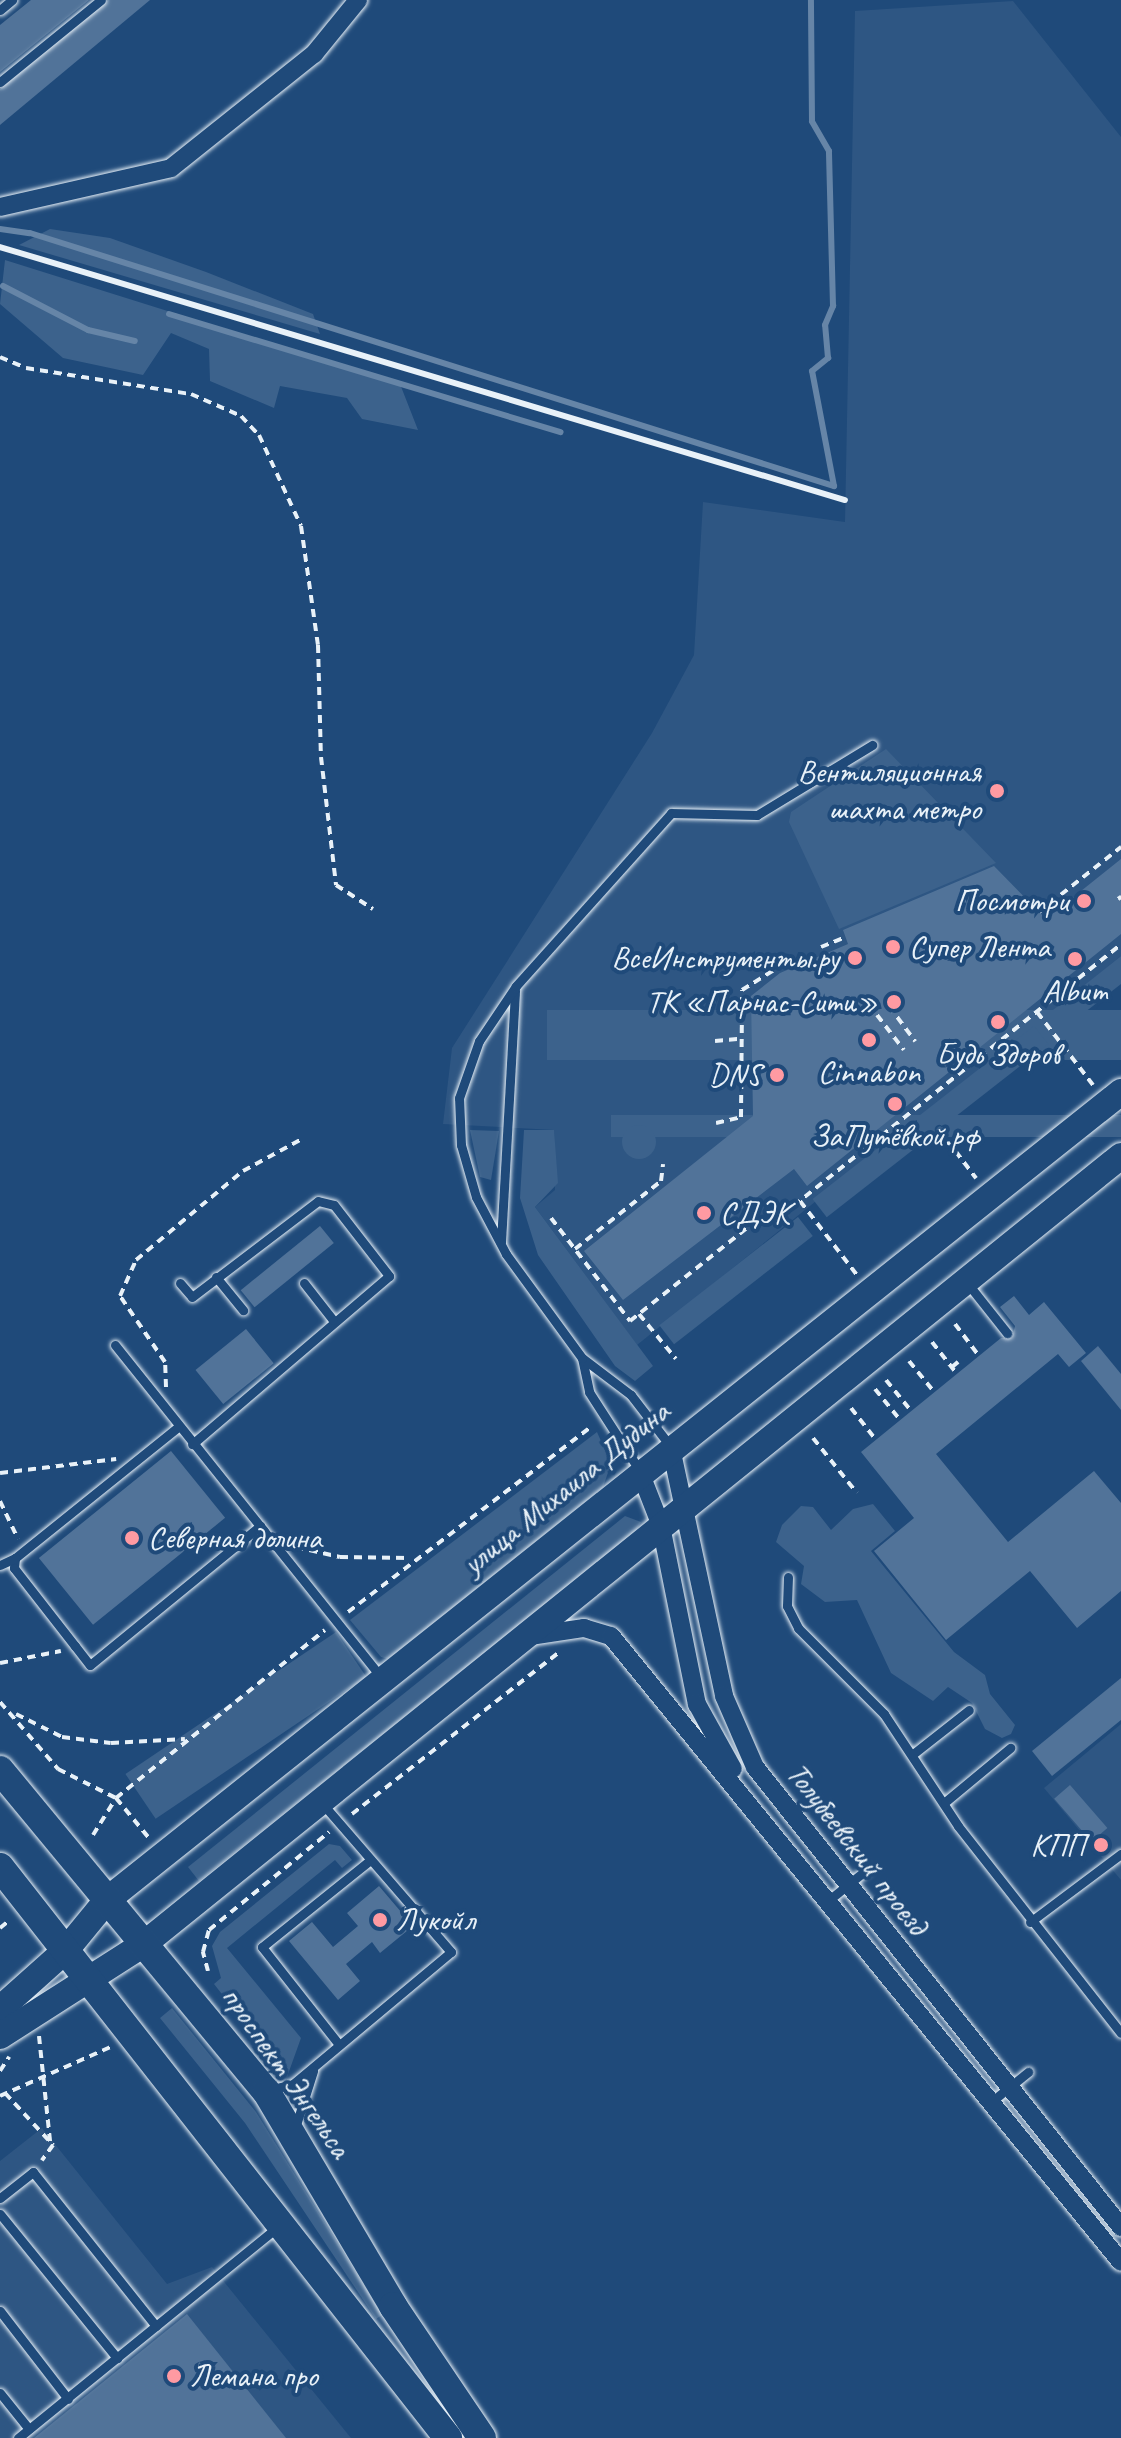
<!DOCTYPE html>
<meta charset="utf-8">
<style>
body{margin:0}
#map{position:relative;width:1121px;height:2438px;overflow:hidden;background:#1f4a7a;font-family:Caveat,sans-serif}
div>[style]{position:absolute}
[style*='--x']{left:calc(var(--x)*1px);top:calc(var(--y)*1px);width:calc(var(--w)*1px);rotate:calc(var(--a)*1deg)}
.built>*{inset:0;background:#2e5683}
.green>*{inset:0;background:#3c628c;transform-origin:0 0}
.round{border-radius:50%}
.stream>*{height:6px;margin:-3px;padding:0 3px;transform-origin:3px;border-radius:3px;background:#6685a7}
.building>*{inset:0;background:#517399;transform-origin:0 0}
.path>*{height:4px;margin-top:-2px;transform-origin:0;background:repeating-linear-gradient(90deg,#e8f1f8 0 8px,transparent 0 14px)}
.roads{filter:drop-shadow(0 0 2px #e8f1f8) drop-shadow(0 0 2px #e8f1f8)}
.lane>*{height:9px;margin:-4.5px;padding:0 4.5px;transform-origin:4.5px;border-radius:4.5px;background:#1f4a7a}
.street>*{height:18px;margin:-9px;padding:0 9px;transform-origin:9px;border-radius:9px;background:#1f4a7a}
.secondary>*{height:26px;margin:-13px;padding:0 13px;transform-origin:13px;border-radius:13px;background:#1f4a7a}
.primary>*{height:28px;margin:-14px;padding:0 14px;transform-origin:14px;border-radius:14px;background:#1f4a7a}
.rail>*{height:6px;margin:-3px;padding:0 3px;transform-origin:3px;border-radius:3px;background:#e8f1f8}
.dots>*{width:22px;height:22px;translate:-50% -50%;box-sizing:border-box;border:4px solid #1f4a7a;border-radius:50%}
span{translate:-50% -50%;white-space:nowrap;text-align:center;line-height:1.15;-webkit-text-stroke:8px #1f4a7a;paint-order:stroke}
.poi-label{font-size:32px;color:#e8f1f8}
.right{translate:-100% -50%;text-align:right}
.left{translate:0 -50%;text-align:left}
.street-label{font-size:32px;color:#e8f1f8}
</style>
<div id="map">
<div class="built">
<div style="clip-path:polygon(1013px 1px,1121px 137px,1121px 956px,637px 1345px,535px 1207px,555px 1190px,554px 1130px,443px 1124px,452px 1048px,652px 733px,694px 655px,703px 502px,845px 522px,855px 11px)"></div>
<div style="clip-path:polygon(1121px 1724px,1121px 1880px,1044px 1788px)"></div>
<div style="clip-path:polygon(42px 2128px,167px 2284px,212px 2267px,351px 2438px,0 2438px,0 2161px)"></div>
</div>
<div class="green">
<div style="clip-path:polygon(50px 229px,110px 238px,206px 272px,313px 314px,320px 334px,19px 245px)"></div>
<div style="clip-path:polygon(5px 260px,400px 384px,418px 430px,362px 419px,347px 398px,280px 386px,274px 408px,210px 381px,209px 349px,171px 333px,143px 375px,63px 358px,0 304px)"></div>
<div style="clip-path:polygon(886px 749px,996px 863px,839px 929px,789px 822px,791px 812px)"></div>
<div style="clip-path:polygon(1121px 956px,1121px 984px,1066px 1027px,1053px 1010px)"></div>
<div style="left:1121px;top:1010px;width:50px;height:574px;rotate:90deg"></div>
<div style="left:1034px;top:1026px;width:23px;height:281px;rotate:52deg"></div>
<div style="left:1121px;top:1115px;width:22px;height:510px;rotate:90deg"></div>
<div class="round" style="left:622px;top:1125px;width:34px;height:34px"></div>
<div style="clip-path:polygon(470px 1130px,499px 1131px,491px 1180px,480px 1177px)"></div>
<div style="clip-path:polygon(524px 1130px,554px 1130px,558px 1183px,535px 1207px,653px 1366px,635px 1381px,615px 1366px,538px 1255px,520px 1198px)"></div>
<div style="left:798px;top:1217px;width:24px;height:176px;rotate:52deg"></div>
<div style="clip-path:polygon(597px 1432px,611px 1464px,603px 1487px,388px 1659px,381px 1657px,350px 1620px)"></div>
<div style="clip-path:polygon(873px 1504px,895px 1531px,871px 1551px,954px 1652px,985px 1675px,990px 1694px,1015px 1725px,1011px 1734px,1002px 1738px,985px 1729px,972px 1703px,948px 1687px,933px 1701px,891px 1673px,857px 1600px,825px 1602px,801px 1584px,804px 1566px,776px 1542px,782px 1525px,801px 1506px,813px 1507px,831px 1530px,853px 1509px)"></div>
<div style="clip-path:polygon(625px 1516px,641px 1522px,635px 1532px,199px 1881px,188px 1867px)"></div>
<div style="left:336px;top:1632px;width:54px;height:254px;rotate:56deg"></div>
<div style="clip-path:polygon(329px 1844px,340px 1846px,352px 1860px,342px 1868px,335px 1860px,227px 1948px,301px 2038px,287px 2077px,214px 1984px,221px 1978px,212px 1946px,220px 1932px)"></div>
<div style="clip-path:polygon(172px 2008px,256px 2112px,382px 2315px,376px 2319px,245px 2123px,160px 2018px)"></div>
</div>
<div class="stream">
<div style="--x:0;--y:229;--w:30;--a:8"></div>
<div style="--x:30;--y:233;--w:843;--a:17.47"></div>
<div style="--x:834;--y:486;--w:117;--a:-100.8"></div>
<div style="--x:812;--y:371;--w:21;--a:-39"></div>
<div style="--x:828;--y:358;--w:33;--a:-95"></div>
<div style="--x:825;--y:325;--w:21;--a:-67"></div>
<div style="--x:833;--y:306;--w:155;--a:-91.5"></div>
<div style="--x:829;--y:151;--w:34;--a:-120"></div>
<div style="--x:812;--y:121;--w:121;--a:-90.5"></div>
<div style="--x:3;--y:286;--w:96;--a:27.4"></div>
<div style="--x:88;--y:330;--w:48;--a:13.2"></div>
<div style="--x:169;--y:314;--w:409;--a:16.8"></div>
</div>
<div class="building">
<div style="clip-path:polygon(31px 0,89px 0,0 72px,0 25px)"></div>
<div style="clip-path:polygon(108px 0,150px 0,0 125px,0 89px)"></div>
<div class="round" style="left:987px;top:780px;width:20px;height:20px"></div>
<div style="clip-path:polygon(1121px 859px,1121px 934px,807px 1186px,794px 1169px,623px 1300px,584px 1251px,753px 1116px,751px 996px,780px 973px,848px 944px,843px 930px,994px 866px,1046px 919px)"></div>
<div style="left:320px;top:1226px;width:22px;height:102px;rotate:51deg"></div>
<div style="clip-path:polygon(1014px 1296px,1029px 1315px,1044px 1302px,1086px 1353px,1069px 1367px,1058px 1354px,936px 1454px,1008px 1542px,1094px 1471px,1121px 1503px,1121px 1591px,1077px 1628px,1030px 1571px,946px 1640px,874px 1551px,914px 1518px,861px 1452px,1001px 1338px,1012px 1338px,1015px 1326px,1000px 1307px)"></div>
<div style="left:246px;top:1329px;width:44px;height:65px;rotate:51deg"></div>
<div style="clip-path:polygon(1098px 1346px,1121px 1374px,1121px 1410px,1081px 1361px)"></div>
<div style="left:171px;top:1451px;width:86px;height:170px;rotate:51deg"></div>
<div style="clip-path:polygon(1121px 1678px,1121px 1720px,1052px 1776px,1032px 1751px)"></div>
<div style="left:1070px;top:1785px;width:57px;height:21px;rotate:49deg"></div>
<div style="clip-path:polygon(379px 1886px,413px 1926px,380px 1953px,372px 1942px,346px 1964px,360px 1981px,338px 2000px,289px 1941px,312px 1922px,333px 1947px,358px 1926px,347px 1913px)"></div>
<div style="clip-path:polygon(187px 2314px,286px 2438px,34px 2438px)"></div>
</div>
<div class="path">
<div style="--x:0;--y:357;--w:28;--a:23"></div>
<div style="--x:26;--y:368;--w:167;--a:9"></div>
<div style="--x:191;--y:394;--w:55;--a:23.7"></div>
<div style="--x:241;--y:416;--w:26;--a:47"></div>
<div style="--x:259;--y:435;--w:100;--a:65.2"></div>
<div style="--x:301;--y:526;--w:120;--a:81.9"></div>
<div style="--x:318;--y:645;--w:112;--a:88.5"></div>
<div style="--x:321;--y:757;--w:129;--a:83.3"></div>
<div style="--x:336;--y:885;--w:44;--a:33"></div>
<div style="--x:1118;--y:899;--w:4;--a:-34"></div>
<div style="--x:1039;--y:912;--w:105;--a:-38.4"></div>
<div style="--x:821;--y:947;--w:27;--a:-22"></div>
<div style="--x:889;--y:1006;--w:44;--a:53.4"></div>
<div style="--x:1037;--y:1012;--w:92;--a:52.5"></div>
<div style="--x:877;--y:1015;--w:44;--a:52.4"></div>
<div style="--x:715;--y:1041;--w:25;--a:-5"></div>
<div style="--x:716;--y:1123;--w:26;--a:-13"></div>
<div style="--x:741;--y:1117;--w:127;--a:-89.5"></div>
<div style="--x:742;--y:990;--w:40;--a:-32"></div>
<div style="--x:947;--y:1140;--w:48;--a:52.7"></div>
<div style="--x:800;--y:1201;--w:93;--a:52.4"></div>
<div style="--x:551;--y:1218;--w:130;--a:52.5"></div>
<div style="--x:630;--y:1321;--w:157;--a:-38.5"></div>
<div style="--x:753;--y:1223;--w:19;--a:0"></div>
<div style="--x:772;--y:1223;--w:447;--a:-38.6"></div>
<div style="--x:575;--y:1249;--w:110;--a:-38.3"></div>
<div style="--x:661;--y:1181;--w:17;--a:-83"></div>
<div style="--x:639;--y:1314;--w:58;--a:50.6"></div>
<div style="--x:955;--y:1324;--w:40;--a:53"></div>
<div style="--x:932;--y:1342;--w:41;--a:52"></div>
<div style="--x:909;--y:1361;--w:40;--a:51"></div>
<div style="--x:952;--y:1367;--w:8;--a:-40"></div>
<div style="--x:886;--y:1380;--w:40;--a:51"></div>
<div style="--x:166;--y:1387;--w:25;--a:-92"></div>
<div style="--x:165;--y:1362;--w:80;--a:-124.3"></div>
<div style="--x:120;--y:1296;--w:39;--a:-66"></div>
<div style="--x:136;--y:1260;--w:139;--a:-39.8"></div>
<div style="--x:243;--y:1171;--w:67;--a:-28.5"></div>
<div style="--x:875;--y:1389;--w:40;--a:51"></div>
<div style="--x:851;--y:1408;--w:41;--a:52"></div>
<div style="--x:813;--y:1438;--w:70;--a:51.3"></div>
<div style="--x:0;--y:1473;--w:117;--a:-6.9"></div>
<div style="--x:0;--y:1501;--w:42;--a:64.7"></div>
<div style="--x:296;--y:1547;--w:45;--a:12.8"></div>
<div style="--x:340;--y:1557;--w:70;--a:0.8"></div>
<div style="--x:348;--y:1612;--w:305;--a:-37.3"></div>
<div style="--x:0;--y:1663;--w:62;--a:-11.1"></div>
<div style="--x:0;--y:1702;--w:89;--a:49.1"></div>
<div style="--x:58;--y:1769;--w:65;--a:26.6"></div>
<div style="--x:116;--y:1798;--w:52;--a:50.5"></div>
<div style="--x:16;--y:1714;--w:51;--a:26.6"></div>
<div style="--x:62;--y:1737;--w:49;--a:7"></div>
<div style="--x:111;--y:1743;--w:74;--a:-3.1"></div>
<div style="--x:352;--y:1814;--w:263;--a:-38"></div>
<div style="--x:93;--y:1835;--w:44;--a:-58.1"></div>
<div style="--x:116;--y:1798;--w:268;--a:-38.8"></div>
<div style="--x:0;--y:1928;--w:13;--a:-39"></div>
<div style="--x:208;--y:1971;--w:20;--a:-105"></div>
<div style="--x:203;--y:1952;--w:23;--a:-75"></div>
<div style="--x:209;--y:1930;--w:155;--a:-39.2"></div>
<div style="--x:39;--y:2036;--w:106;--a:84"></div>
<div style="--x:0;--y:2071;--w:17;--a:-57"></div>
<div style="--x:5;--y:2093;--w:71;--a:47.3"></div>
<div style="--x:53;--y:2145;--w:19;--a:126"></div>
<div style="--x:0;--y:2096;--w:124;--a:-23.9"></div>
</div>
<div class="roads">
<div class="lane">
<div style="--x:0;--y:10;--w:16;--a:-40"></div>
<div style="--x:0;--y:82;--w:130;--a:-39.1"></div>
<div style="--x:501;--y:1242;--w:252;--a:-86.8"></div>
<div style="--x:216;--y:1277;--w:43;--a:50.7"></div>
<div style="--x:180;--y:1283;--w:18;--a:49"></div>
<div style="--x:192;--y:1297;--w:158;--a:-37.3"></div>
<div style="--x:318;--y:1201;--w:16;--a:14"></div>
<div style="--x:334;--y:1205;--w:90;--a:52.2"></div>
<div style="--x:389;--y:1276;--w:259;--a:139.5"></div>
<div style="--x:304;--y:1283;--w:47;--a:51.9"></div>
<div style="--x:968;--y:1284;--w:63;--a:51.5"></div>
<div style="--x:115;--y:1345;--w:428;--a:51.3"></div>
<div style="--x:582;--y:1358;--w:35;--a:78"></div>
<div style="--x:589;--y:1392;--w:94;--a:57.2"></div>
<div style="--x:178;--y:1427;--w:209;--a:141.2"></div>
<div style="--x:15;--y:1558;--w:10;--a:96"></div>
<div style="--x:14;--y:1568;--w:99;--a:52"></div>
<div style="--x:75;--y:1646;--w:24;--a:52"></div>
<div style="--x:90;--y:1665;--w:220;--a:-39.3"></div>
<div style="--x:671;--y:1447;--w:66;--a:-127.6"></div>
<div style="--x:631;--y:1395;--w:61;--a:-142.9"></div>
<div style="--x:582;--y:1358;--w:129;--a:-126.2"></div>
<div style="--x:506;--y:1254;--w:64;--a:-117.8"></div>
<div style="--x:476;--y:1197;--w:54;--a:-106.1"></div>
<div style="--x:461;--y:1145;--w:47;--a:-92.4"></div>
<div style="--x:459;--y:1098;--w:60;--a:-70.7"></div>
<div style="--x:479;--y:1041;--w:66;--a:-56.1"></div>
<div style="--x:516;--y:986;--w:232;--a:-48.1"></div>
<div style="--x:671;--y:813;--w:86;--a:1.3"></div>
<div style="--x:757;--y:815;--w:135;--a:-31.3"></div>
<div style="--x:0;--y:1565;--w:17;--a:-25"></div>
<div style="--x:788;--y:1577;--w:29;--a:92"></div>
<div style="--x:787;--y:1606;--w:25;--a:63"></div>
<div style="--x:798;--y:1628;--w:122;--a:45"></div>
<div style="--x:884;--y:1714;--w:134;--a:56.5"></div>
<div style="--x:958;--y:1826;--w:263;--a:51.8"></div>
<div style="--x:913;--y:1754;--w:71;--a:-38.2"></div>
<div style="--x:945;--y:1802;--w:85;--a:-39.7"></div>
<div style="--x:829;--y:1900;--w:48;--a:-39"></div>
<div style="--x:1030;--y:1922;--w:114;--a:-36.8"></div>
<div style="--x:337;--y:2042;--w:121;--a:-128.3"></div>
<div style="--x:262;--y:1947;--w:137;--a:-38.8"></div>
<div style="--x:268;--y:2090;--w:26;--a:-13"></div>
<div style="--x:293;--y:2084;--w:206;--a:-39.9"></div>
<div style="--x:451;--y:1952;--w:196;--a:-130.9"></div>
<div style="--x:991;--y:2102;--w:48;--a:-39"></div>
<div style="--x:296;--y:2125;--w:57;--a:-72.5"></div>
<div style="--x:0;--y:2198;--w:42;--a:-38.2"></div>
<div style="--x:33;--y:2172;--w:197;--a:51.4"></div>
<div style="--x:0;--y:2214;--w:186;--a:50.9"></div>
<div style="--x:0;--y:2311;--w:111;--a:52.3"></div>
<div style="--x:0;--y:2393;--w:46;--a:51.1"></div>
<div style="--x:18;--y:2438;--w:336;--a:-39.1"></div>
</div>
<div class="street">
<div style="--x:0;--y:207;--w:175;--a:-12.8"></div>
<div style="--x:171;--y:168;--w:183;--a:-38.6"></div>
<div style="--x:314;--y:54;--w:70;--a:-50.8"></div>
<div style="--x:671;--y:1448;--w:254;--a:77.9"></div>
<div style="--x:724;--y:1696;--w:77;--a:66.4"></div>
<div style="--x:755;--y:1767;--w:588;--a:51.49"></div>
<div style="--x:640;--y:1472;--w:58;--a:68.7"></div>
<div style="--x:661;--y:1526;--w:182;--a:78.6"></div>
<div style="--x:697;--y:1704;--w:74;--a:61"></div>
<div style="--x:530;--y:1636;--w:55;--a:-8.4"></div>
<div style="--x:584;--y:1628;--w:28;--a:17"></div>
<div style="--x:611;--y:1636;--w:807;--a:50.83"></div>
</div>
<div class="secondary">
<div style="--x:0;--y:2009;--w:89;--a:-41.8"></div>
<div style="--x:66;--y:1950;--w:65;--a:-50.6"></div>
<div style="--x:107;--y:1900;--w:1297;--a:-38.55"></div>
<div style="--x:0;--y:2036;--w:171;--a:-32.6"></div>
<div style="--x:144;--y:1944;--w:1255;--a:-38.89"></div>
</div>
<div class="primary">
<div style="--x:0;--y:1770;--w:417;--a:50.4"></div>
<div style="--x:266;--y:2091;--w:250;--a:59.4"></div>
<div style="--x:393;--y:2306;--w:159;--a:56"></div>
<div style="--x:0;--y:1867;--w:726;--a:51.88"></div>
</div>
</div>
<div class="rail">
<div style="--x:0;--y:247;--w:882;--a:16.67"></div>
</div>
<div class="dots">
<div style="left:997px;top:791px;background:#ff9aa2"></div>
<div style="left:1084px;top:901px;background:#ff9aa2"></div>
<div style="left:893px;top:947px;background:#ff9aa2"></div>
<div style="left:855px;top:958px;background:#ff9aa2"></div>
<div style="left:1075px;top:959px;background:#ff9aa2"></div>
<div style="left:894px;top:1002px;background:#ff9aa2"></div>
<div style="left:998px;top:1022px;background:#ff9aa2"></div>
<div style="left:869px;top:1040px;background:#ff9aa2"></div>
<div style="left:777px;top:1075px;background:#ff9aa2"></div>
<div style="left:895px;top:1104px;background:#ff9aa2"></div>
<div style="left:704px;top:1213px;background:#ff9aa2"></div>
<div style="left:132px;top:1538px;background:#ff9aa2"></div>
<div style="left:1101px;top:1845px;background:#ff9aa2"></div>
<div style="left:380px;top:1920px;background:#ff9aa2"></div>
<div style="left:174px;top:2376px;background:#ff9aa2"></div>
</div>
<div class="poi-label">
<span class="right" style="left:981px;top:791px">Вентиляционная<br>шахта метро</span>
<span class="right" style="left:1068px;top:901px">Посмотри</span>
<span class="left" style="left:909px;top:947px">Супер Лента</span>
<span class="right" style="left:839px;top:958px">ВсеИнструменты.ру</span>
<span style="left:1075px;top:991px">Album</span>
<span class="right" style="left:878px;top:1002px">ТК «Парнас-Сити»</span>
<span style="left:998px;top:1054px">Будь Здоров</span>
<span style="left:869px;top:1072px">Cinnabon</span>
<span class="right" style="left:761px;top:1075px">DNS</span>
<span style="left:895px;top:1136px">ЗаПутёвкой.рф</span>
<span class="left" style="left:720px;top:1213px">СДЭК</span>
<span class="left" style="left:148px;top:1538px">Северная долина</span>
<span class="right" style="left:1085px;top:1845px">КПП</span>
<span class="left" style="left:396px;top:1920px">Лукойл</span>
<span class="left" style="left:190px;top:2376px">Лемана про</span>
</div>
<div class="street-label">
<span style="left:566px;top:1488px;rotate:-39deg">улица Михаила Дудина</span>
<span style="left:857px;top:1849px;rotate:52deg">Толубеевский проезд</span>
<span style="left:286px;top:2072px;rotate:55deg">проспект Энгельса</span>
</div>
</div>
